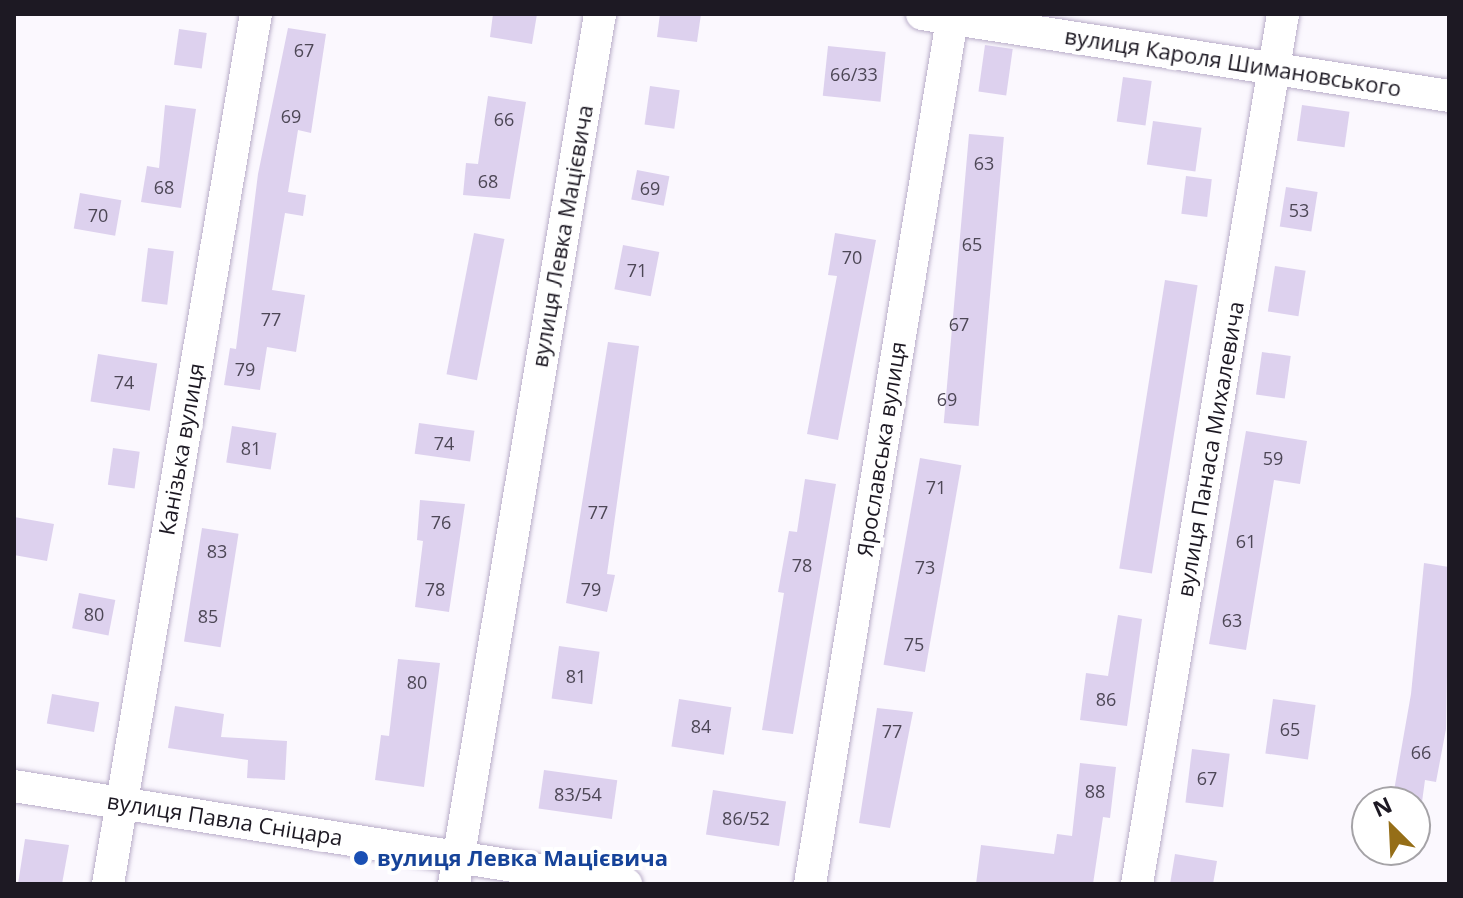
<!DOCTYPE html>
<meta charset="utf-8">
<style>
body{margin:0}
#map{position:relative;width:1463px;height:898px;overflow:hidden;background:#fbf8fe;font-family:"Open Sans",sans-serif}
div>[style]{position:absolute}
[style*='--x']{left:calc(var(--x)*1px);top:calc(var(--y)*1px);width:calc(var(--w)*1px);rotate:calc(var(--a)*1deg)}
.building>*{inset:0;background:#ddd1ee;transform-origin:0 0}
.roads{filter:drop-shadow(0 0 2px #b9adc9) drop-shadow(0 0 2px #b9adc9)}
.minor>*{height:32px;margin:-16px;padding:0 16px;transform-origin:16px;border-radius:16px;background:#fff}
.dots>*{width:22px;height:22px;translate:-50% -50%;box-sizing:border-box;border:4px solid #fff;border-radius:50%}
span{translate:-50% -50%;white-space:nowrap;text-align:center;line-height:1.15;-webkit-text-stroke:8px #fff;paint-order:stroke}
.number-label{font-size:18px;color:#4d4756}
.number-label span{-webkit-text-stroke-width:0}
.street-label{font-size:22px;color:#1d1923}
.transit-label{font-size:22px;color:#164399;font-weight:700}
.left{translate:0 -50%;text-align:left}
.frame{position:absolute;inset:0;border:16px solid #1d1923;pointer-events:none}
.north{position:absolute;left:1351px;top:786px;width:80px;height:80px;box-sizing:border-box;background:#fff;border:2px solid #a5a3a7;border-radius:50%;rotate:336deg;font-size:22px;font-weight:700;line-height:32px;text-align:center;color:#1d1923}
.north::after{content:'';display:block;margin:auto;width:28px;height:36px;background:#956e18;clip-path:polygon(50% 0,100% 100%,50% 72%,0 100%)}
</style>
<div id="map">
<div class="building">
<div style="clip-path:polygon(493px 14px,537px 14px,532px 44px,490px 37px)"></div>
<div style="clip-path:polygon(660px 14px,701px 14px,697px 42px,657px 37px)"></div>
<div style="clip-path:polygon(288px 28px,326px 34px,311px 133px,298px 130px,288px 192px,306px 195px,303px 216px,285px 213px,272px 290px,305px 295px,296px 352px,267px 347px,260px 390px,224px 385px,230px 348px,236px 349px,258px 174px)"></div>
<div style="left:179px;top:29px;width:28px;height:36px;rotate:8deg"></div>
<div style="left:985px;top:45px;width:28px;height:47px;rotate:8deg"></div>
<div style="left:828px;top:46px;width:58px;height:50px;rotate:6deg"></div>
<div style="left:1123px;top:77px;width:29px;height:45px;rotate:8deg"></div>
<div style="left:650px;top:86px;width:30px;height:39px;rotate:8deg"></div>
<div style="clip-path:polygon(488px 96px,526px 102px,510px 199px,463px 195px,466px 163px,478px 164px)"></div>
<div style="clip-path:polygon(165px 105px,196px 109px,181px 208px,141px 202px,147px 166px,159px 168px)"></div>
<div style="left:1302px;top:105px;width:48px;height:36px;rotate:8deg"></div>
<div style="left:1153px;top:121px;width:49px;height:44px;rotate:8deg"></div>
<div style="left:969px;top:134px;width:35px;height:290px;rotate:5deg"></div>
<div style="left:637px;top:170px;width:33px;height:30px;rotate:11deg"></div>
<div style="left:1186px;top:176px;width:26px;height:38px;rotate:7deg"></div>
<div style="left:1286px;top:187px;width:32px;height:40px;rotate:9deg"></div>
<div style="left:80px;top:193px;width:42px;height:36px;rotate:10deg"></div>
<div style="left:474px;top:233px;width:31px;height:144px;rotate:11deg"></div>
<div style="clip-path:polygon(835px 233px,876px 240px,838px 440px,807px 434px,837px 276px,828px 275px)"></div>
<div style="left:623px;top:245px;width:37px;height:45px;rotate:11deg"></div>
<div style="left:148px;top:248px;width:26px;height:54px;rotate:7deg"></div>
<div style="left:1275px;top:266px;width:31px;height:46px;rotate:9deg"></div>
<div style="left:1165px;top:280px;width:33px;height:292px;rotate:9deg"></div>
<div style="clip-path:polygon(608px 342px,639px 346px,607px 574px,615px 575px,607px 612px,566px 603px)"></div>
<div style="left:1262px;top:352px;width:29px;height:43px;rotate:8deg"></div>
<div style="left:98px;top:354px;width:60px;height:48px;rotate:9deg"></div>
<div style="left:419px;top:423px;width:56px;height:31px;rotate:8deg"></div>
<div style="left:232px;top:426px;width:45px;height:37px;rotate:9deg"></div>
<div style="clip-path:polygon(1246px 431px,1307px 441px,1300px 484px,1274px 480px,1246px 650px,1209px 644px)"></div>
<div style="left:113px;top:448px;width:27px;height:37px;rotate:8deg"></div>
<div style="left:920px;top:458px;width:42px;height:210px;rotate:10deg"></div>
<div style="clip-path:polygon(805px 479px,836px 484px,793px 734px,762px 730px,784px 593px,778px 592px,789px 531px,797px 532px)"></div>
<div style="clip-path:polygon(420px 500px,465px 504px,449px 612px,415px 607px,423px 541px,417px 540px)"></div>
<div style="clip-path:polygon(14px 517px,54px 524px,47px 561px,14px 555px)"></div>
<div style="left:202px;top:528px;width:37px;height:115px;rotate:9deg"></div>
<div style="clip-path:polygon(1424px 563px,1449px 567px,1446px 729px,1436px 782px,1425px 780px,1422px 802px,1392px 802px,1411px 694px)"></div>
<div style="left:79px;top:593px;width:37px;height:36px;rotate:11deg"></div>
<div style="clip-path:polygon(1118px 615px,1142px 619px,1127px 726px,1080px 720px,1086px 673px,1108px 676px)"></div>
<div style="left:559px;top:646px;width:41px;height:53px;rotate:8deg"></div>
<div style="clip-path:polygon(398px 659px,440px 663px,424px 787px,375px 780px,381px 735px,389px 736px)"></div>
<div style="left:52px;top:694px;width:48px;height:30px;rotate:10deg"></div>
<div style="left:679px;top:699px;width:53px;height:48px;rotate:9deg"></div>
<div style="left:1273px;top:699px;width:43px;height:55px;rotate:8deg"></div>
<div style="clip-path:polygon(175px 706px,224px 714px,221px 737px,287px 741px,285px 780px,247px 778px,248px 760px,168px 748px)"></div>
<div style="clip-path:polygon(877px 708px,913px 712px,890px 828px,859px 823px)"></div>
<div style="left:1192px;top:749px;width:38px;height:54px;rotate:7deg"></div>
<div style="clip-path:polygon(1080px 763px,1116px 767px,1110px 818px,1103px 817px,1093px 884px,976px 884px,981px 845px,1054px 854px,1057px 834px,1072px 836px)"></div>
<div style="left:544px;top:770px;width:74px;height:39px;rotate:8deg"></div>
<div style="left:713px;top:790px;width:74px;height:45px;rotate:9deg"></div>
<div style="clip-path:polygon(25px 839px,69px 845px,62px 884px,18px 884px)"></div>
<div style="clip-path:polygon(1175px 854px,1217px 861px,1213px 884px,1170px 884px)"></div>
</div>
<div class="roads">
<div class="minor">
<div style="--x:922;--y:14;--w:533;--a:8.84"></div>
<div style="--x:14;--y:786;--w:620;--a:9.1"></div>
<div style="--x:108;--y:884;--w:882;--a:-80.35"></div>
<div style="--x:454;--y:884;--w:882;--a:-80.47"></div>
<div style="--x:810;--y:884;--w:882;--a:-80.67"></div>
<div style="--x:1137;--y:884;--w:882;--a:-80.47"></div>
</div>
</div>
<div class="dots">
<div style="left:361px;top:858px;background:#1a4fb4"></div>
</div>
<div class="number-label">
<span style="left:304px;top:50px">67</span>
<span style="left:854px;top:74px">66/33</span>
<span style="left:291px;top:116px">69</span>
<span style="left:504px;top:119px">66</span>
<span style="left:984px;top:163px">63</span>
<span style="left:488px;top:181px">68</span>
<span style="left:164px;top:187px">68</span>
<span style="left:650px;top:188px">69</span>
<span style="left:1299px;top:210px">53</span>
<span style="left:98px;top:215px">70</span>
<span style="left:972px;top:244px">65</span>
<span style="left:852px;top:257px">70</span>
<span style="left:637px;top:270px">71</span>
<span style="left:271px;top:319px">77</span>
<span style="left:959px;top:324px">67</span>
<span style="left:245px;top:369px">79</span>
<span style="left:124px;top:382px">74</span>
<span style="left:947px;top:399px">69</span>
<span style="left:444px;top:443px">74</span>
<span style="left:251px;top:448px">81</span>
<span style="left:1273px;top:458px">59</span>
<span style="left:936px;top:487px">71</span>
<span style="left:598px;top:512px">77</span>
<span style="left:441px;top:522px">76</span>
<span style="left:1246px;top:541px">61</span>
<span style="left:217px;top:551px">83</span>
<span style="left:802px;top:565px">78</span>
<span style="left:925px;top:567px">73</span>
<span style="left:435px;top:589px">78</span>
<span style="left:591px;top:589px">79</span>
<span style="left:94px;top:614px">80</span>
<span style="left:208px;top:616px">85</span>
<span style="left:1232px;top:620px">63</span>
<span style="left:914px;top:644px">75</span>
<span style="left:576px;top:676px">81</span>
<span style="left:417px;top:682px">80</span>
<span style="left:1106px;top:699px">86</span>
<span style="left:701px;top:726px">84</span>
<span style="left:1290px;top:729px">65</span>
<span style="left:892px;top:731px">77</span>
<span style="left:1421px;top:752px">66</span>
<span style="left:1207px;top:778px">67</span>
<span style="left:1095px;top:791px">88</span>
<span style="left:578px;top:794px">83/54</span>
<span style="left:746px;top:818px">86/52</span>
</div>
<div class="street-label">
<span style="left:1233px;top:62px;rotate:9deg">вулиця Кароля Шимановського</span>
<span style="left:562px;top:236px;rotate:-80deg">вулиця Левка Мацієвича</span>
<span style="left:181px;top:449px;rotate:-80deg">Канізька вулиця</span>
<span style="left:881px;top:449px;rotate:-81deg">Ярославська вулиця</span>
<span style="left:1210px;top:449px;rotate:-80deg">вулиця Панаса Михалевича</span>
<span style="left:225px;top:819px;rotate:9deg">вулиця Павла Сніцара</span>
</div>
<div class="transit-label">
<span class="left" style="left:377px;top:858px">вулиця Левка Мацієвича</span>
</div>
<div class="frame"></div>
<div class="north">N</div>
</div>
